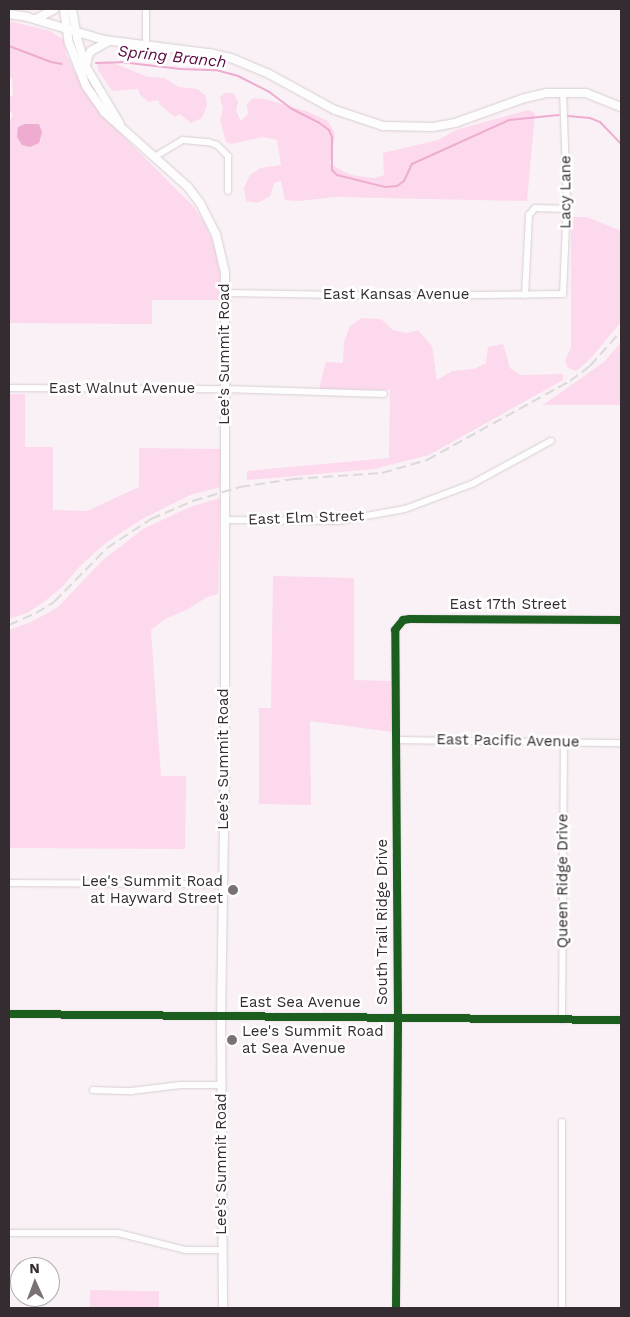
<!DOCTYPE html>
<style>
body{margin:0}
#map{position:relative;width:630px;height:1317px;overflow:hidden;background:#faf1f6;font-family:"Work Sans",sans-serif}
div>[style]{position:absolute}
[style*='--x']{left:calc(var(--x)*1px);top:calc(var(--y)*1px);width:calc(var(--w)*1px);rotate:calc(var(--a)*1deg)}
.green>*{inset:0;background:#fcd9ec;transform-origin:0 0}
.water>*{inset:0;background:#edacd0}
.stream>*{height:2px;margin:-1px;padding:0 1px;transform-origin:1px;border-radius:1px;background:#edacd0}
.roads{filter:drop-shadow(0 0 1px #d6ced2) drop-shadow(0 0 1px #d6ced2)}
.minor>*{height:6px;margin:-3px;padding:0 3px;transform-origin:3px;border-radius:3px;background:#fefdfe}
.major>*{height:8px;margin:-4px;padding:0 4px;transform-origin:4px;border-radius:4px;background:#fefdfe}
.rail>*{height:2px;margin-top:-1px;transform-origin:0;background:repeating-linear-gradient(90deg,#dbd9da 0 10px,transparent 0 15px)}
.cycleway>*{height:8px;margin:-4px;padding:0 4px;transform-origin:4px;border-radius:4px;background:#1b5e20}
.dots>*{width:14px;height:14px;translate:-50% -50%;box-sizing:border-box;border:2px solid #fff;border-radius:50%}
span{translate:-50% -50%;white-space:nowrap;text-align:center;line-height:1.15;-webkit-text-stroke:5px #fff;paint-order:stroke}
.street-label{font-size:15px;color:#342c30}
.poi-label{font-size:15px;color:#342c30}
.right{translate:-100% -50%;text-align:right}
.left{translate:0 -50%;text-align:left}
.water-label{font-size:16px;color:#58093e;font-style:italic}
.frame{position:absolute;inset:0;border:10px solid #342c30;pointer-events:none}
.north{position:absolute;left:10px;top:1257px;width:50px;height:50px;box-sizing:border-box;background:#fff;border:1px solid #aeabac;border-radius:50%;rotate:358deg;font-size:14px;font-weight:700;line-height:20px;text-align:center;color:#342c30}
.north::after{content:'';display:block;margin:auto;width:18px;height:22px;background:#797175;clip-path:polygon(50% 0,100% 100%,50% 72%,0 100%)}
</style>
<div id="map">
<div class="green">
<div style="clip-path:polygon(9px 21px,50px 31px,64px 40px,66px 54px,74px 70px,90px 98px,104px 117px,194px 207px,205px 224px,213px 243px,220px 272px,221px 300px,152px 300px,152px 324px,9px 323px,9px 123px,13px 114px,9px 111px,9px 98px,13px 95px,12px 79px,9px 77px)"></div>
<div style="clip-path:polygon(108px 61px,148px 77px,164px 78px,179px 87px,197px 89px,206px 96px,207px 105px,202px 118px,191px 123px,180px 114px,175px 117px,161px 106px,158px 100px,149px 102px,140px 95px,138px 89px,112px 91px,98px 70px,97px 63px)"></div>
<div style="clip-path:polygon(224px 93px,233px 93px,238px 102px,236px 111px,241px 121px,248px 114px,247px 104px,253px 98px,265px 99px,306px 111px,328px 121px,335px 134px,330px 164px,351px 175px,374px 178px,384px 175px,383px 153px,438px 140px,456px 130px,528px 110px,535px 113px,527px 201px,337px 197px,298px 201px,285px 200px,281px 181px,274px 183px,270px 196px,258px 203px,246px 201px,244px 188px,250px 175px,260px 168px,281px 165px,277px 140px,263px 137px,231px 144px,226px 142px,220px 120px,223px 108px,220px 98px)"></div>
<div style="clip-path:polygon(571px 217px,587px 217px,621px 231px,621px 322px,590px 359px,576px 371px,568px 368px,565px 361px,571px 347px)"></div>
<div style="clip-path:polygon(362px 318px,381px 319px,393px 330px,407px 333px,418px 330px,432px 346px,437px 380px,452px 371px,474px 369px,486px 363px,488px 347px,503px 344px,510px 368px,521px 375px,563px 374px,563px 380px,429px 455px,374px 469px,247px 480px,247px 471px,389px 458px,390px 390px,319px 389px,326px 362px,343px 363px,344px 342px,350px 326px)"></div>
<div style="clip-path:polygon(621px 342px,621px 405px,543px 405px,604px 362px)"></div>
<div style="clip-path:polygon(9px 394px,25px 394px,25px 447px,53px 447px,53px 510px,87px 511px,139px 487px,139px 448px,221px 449px,220px 487px,190px 495px,142px 519px,107px 542px,80px 566px,62px 587px,45px 601px,27px 613px,9px 619px)"></div>
<div style="clip-path:polygon(220px 498px,218px 594px,207px 597px,188px 609px,165px 619px,151px 630px,161px 776px,186px 776px,185px 849px,9px 848px,9px 630px,31px 622px,57px 608px,103px 560px,143px 529px,190px 507px)"></div>
<div style="clip-path:polygon(273px 576px,354px 578px,354px 680px,391px 681px,392px 732px,310px 721px,311px 805px,259px 804px,259px 708px,271px 708px)"></div>
<div style="left:90px;top:1290px;width:69px;height:18px;rotate:1deg"></div>
</div>
<div class="water">
<div style="clip-path:polygon(25px 124px,39px 124px,42px 132px,39px 143px,30px 147px,22px 145px,17px 137px,18px 127px)"></div>
</div>
<div class="stream">
<div style="--x:9;--y:46;--w:45;--a:20.9"></div>
<div style="--x:51;--y:62;--w:11;--a:10"></div>
<div style="--x:96;--y:63;--w:25;--a:-2"></div>
<div style="--x:121;--y:62;--w:60;--a:6.7"></div>
<div style="--x:181;--y:69;--w:35;--a:2"></div>
<div style="--x:216;--y:70;--w:23;--a:15"></div>
<div style="--x:238;--y:76;--w:34;--a:27"></div>
<div style="--x:268;--y:91;--w:30;--a:37"></div>
<div style="--x:292;--y:109;--w:29;--a:27"></div>
<div style="--x:318;--y:122;--w:14;--a:36"></div>
<div style="--x:329;--y:130;--w:8;--a:67"></div>
<div style="--x:332;--y:137;--w:33;--a:90"></div>
<div style="--x:332;--y:170;--w:7;--a:45"></div>
<div style="--x:337;--y:175;--w:49;--a:14"></div>
<div style="--x:385;--y:187;--w:12;--a:-5"></div>
<div style="--x:397;--y:186;--w:9;--a:-36"></div>
<div style="--x:404;--y:181;--w:19;--a:-65"></div>
<div style="--x:412;--y:164;--w:107;--a:-24.4"></div>
<div style="--x:509;--y:120;--w:50;--a:-5.7"></div>
<div style="--x:568;--y:116;--w:22;--a:5"></div>
<div style="--x:590;--y:118;--w:11;--a:22"></div>
<div style="--x:600;--y:122;--w:30;--a:46"></div>
</div>
<div class="roads">
<div class="minor">
<div style="--x:146;--y:9;--w:38;--a:90"></div>
<div style="--x:156;--y:156;--w:31;--a:-31"></div>
<div style="--x:183;--y:140;--w:25;--a:5"></div>
<div style="--x:208;--y:142;--w:9;--a:18"></div>
<div style="--x:217;--y:145;--w:16;--a:45"></div>
<div style="--x:228;--y:156;--w:35;--a:90"></div>
<div style="--x:227;--y:293;--w:174;--a:1"></div>
<div style="--x:401;--y:296;--w:162;--a:-0.7"></div>
<div style="--x:563;--y:294;--w:90;--a:-87.5"></div>
<div style="--x:567;--y:204;--w:112;--a:-92"></div>
<div style="--x:525;--y:295;--w:80;--a:-87.1"></div>
<div style="--x:529;--y:215;--w:9;--a:-49"></div>
<div style="--x:535;--y:208;--w:32;--a:2"></div>
<div style="--x:9;--y:388;--w:216;--a:0.3"></div>
<div style="--x:225;--y:389;--w:159;--a:1.8"></div>
<div style="--x:225;--y:520;--w:113;--a:0.5"></div>
<div style="--x:338;--y:521;--w:68;--a:-10.2"></div>
<div style="--x:405;--y:509;--w:72;--a:-20.5"></div>
<div style="--x:472;--y:484;--w:90;--a:-28.6"></div>
<div style="--x:396;--y:740;--w:225;--a:0.8"></div>
<div style="--x:9;--y:883;--w:214;--a:0.3"></div>
<div style="--x:9;--y:1014;--w:612;--a:0.56"></div>
<div style="--x:562;--y:1020;--w:278;--a:-89.6"></div>
<div style="--x:93;--y:1090;--w:38;--a:2"></div>
<div style="--x:131;--y:1091;--w:50;--a:-6.8"></div>
<div style="--x:181;--y:1085;--w:40;--a:0"></div>
<div style="--x:9;--y:1233;--w:109;--a:0"></div>
<div style="--x:118;--y:1233;--w:69;--a:14.2"></div>
<div style="--x:185;--y:1250;--w:37;--a:0"></div>
<div style="--x:396;--y:1308;--w:290;--a:-89.6"></div>
<div style="--x:398;--y:1018;--w:388;--a:-90.4"></div>
<div style="--x:395;--y:630;--w:13;--a:-51"></div>
<div style="--x:403;--y:620;--w:7;--a:-8"></div>
<div style="--x:410;--y:619;--w:211;--a:0.3"></div>
<div style="--x:562;--y:1308;--w:186;--a:-90"></div>
</div>
<div class="major">
<div style="--x:64;--y:9;--w:34;--a:82"></div>
<div style="--x:69;--y:43;--w:46;--a:68.4"></div>
<div style="--x:86;--y:86;--w:32;--a:55"></div>
<div style="--x:104;--y:112;--w:113;--a:41.8"></div>
<div style="--x:188;--y:187;--w:20;--a:53"></div>
<div style="--x:200;--y:203;--w:35;--a:63"></div>
<div style="--x:216;--y:234;--w:40;--a:77"></div>
<div style="--x:225;--y:273;--w:491;--a:90"></div>
<div style="--x:225;--y:764;--w:252;--a:90.9"></div>
<div style="--x:221;--y:1016;--w:292;--a:89.6"></div>
<div style="--x:72;--y:9;--w:29;--a:80"></div>
<div style="--x:77;--y:38;--w:30;--a:73"></div>
<div style="--x:86;--y:67;--w:66;--a:59.2"></div>
<div style="--x:9;--y:14;--w:18;--a:9"></div>
<div style="--x:27;--y:17;--w:80;--a:16.6"></div>
<div style="--x:104;--y:40;--w:106;--a:7.1"></div>
<div style="--x:209;--y:53;--w:23;--a:13"></div>
<div style="--x:231;--y:58;--w:41;--a:22.8"></div>
<div style="--x:269;--y:74;--w:75;--a:28.6"></div>
<div style="--x:335;--y:110;--w:51;--a:18.4"></div>
<div style="--x:383;--y:126;--w:50;--a:1.1"></div>
<div style="--x:433;--y:127;--w:22;--a:-10"></div>
<div style="--x:455;--y:123;--w:74;--a:-19.7"></div>
<div style="--x:525;--y:98;--w:22;--a:-13"></div>
<div style="--x:546;--y:93;--w:40;--a:0"></div>
<div style="--x:586;--y:93;--w:38;--a:22"></div>
<div style="--x:36;--y:19;--w:21;--a:-28"></div>
<div style="--x:86;--y:65;--w:9;--a:-77"></div>
<div style="--x:88;--y:56;--w:6;--a:-59"></div>
<div style="--x:91;--y:51;--w:21;--a:-29"></div>
</div>
</div>
<div class="rail">
<div style="--x:9;--y:625;--w:30;--a:-24"></div>
<div style="--x:36;--y:613;--w:21;--a:-31"></div>
<div style="--x:54;--y:602;--w:76;--a:-45.5"></div>
<div style="--x:107;--y:548;--w:53;--a:-33.4"></div>
<div style="--x:151;--y:519;--w:46;--a:-23.2"></div>
<div style="--x:193;--y:501;--w:49;--a:-16.6"></div>
<div style="--x:240;--y:487;--w:54;--a:-8.6"></div>
<div style="--x:293;--y:479;--w:89;--a:-3.9"></div>
<div style="--x:382;--y:473;--w:47;--a:-16.1"></div>
<div style="--x:427;--y:460;--w:163;--a:-28.9"></div>
<div style="--x:570;--y:381;--w:25;--a:-37"></div>
<div style="--x:590;--y:366;--w:47;--a:-48.5"></div>
</div>
<div class="cycleway">
<div style="--x:9;--y:1014;--w:612;--a:0.56"></div>
<div style="--x:396;--y:1308;--w:290;--a:-89.6"></div>
<div style="--x:398;--y:1018;--w:388;--a:-90.4"></div>
<div style="--x:395;--y:630;--w:13;--a:-51"></div>
<div style="--x:403;--y:620;--w:7;--a:-8"></div>
<div style="--x:410;--y:619;--w:211;--a:0.3"></div>
</div>
<div class="dots">
<div style="left:233px;top:890px;background:#797175"></div>
<div style="left:232px;top:1040px;background:#797175"></div>
</div>
<div class="street-label">
<span style="left:566px;top:192px;rotate:-90deg">Lacy Lane</span>
<span style="left:396px;top:295px">East Kansas Avenue</span>
<span style="left:225px;top:354px;rotate:-90deg">Lee's Summit Road</span>
<span style="left:122px;top:389px">East Walnut Avenue</span>
<span style="left:306px;top:518px;rotate:-2deg">East Elm Street</span>
<span style="left:508px;top:605px">East 17th Street</span>
<span style="left:508px;top:741px;rotate:1deg">East Pacific Avenue</span>
<span style="left:224px;top:759px;rotate:-90deg">Lee's Summit Road</span>
<span style="left:563px;top:881px;rotate:-90deg">Queen Ridge Drive</span>
<span style="left:383px;top:922px;rotate:-90deg">South Trail Ridge Drive</span>
<span style="left:300px;top:1003px">East Sea Avenue</span>
<span style="left:222px;top:1164px;rotate:-90deg">Lee's Summit Road</span>
</div>
<div class="poi-label">
<span class="right" style="left:223px;top:890px">Lee's Summit Road<br>at Hayward Street</span>
<span class="left" style="left:242px;top:1040px">Lee's Summit Road<br>at Sea Avenue</span>
</div>
<div class="water-label">
<span style="left:172px;top:57px;rotate:6deg">Spring Branch</span>
</div>
<div class="frame"></div>
<div class="north">N</div>
</div>
